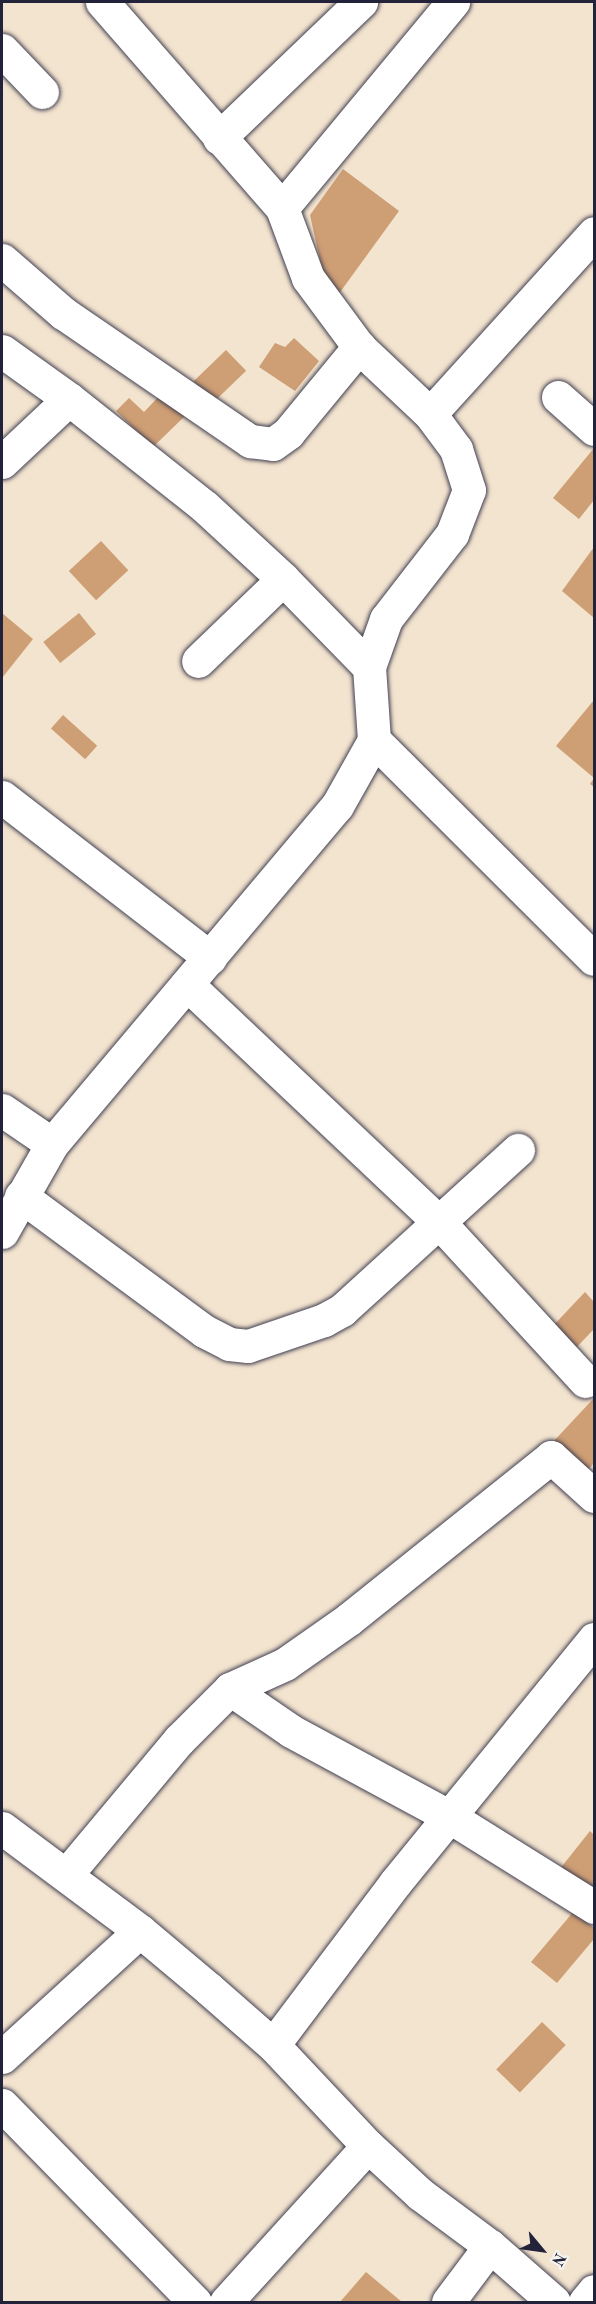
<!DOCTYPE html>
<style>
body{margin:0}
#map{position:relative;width:596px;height:2304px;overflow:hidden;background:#f3e4cf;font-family:"Old Standard TT",serif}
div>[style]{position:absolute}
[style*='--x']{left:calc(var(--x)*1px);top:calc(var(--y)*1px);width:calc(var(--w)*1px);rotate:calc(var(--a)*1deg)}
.building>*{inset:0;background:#ce9e74;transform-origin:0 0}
.roads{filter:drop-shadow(0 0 2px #413f51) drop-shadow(0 0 2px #413f51)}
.minor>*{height:33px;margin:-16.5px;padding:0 16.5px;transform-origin:16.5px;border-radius:16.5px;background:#fff}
span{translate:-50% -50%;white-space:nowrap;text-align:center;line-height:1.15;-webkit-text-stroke:5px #f6f6f2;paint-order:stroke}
.frame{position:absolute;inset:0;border:3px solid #22223b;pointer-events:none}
.north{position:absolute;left:512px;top:2220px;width:60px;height:60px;-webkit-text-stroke:4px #f6f6f2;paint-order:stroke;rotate:119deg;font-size:16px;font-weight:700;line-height:24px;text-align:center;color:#22223b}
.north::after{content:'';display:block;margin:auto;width:21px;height:27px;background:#22223b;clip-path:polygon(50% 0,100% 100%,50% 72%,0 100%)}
</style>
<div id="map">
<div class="building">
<div style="clip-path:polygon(343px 169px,399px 211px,338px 295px,322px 269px,310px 215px)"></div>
<div style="clip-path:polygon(294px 338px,319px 361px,295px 391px,259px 367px,275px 343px,285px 347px)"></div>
<div style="left:226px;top:350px;width:29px;height:45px;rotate:46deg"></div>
<div style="clip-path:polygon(163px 392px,186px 415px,153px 447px,116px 411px,129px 398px,144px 412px)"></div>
<div style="clip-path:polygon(594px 448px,594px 500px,579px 519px,553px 498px)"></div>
<div style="left:101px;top:541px;width:40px;height:44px;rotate:47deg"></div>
<div style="clip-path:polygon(594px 547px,594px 618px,562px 591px)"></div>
<div style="clip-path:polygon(2px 613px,33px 639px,2px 678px)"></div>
<div style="left:79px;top:613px;width:27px;height:46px;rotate:51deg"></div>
<div style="clip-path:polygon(594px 700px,594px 787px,590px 784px,594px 778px,556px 746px)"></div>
<div style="left:63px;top:715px;width:46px;height:18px;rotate:42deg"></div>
<div style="clip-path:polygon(585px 1292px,594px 1302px,594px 1329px,574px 1350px,551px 1328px)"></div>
<div style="clip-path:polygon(594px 1398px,594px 1463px,584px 1474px,552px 1443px)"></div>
<div style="clip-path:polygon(590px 1831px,594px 1835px,594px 1888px,589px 1895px,559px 1870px)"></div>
<div style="clip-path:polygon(574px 1911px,594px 1928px,594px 1939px,557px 1983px,531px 1962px)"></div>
<div style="left:542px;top:2022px;width:33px;height:66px;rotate:44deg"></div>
<div style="clip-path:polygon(366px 2272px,402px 2302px,340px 2302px)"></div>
</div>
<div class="roads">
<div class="minor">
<div style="--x:2;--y:50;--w:58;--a:46.4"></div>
<div style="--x:219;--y:138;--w:197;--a:-43.8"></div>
<div style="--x:282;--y:208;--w:268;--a:-50.3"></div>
<div style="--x:2;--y:260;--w:81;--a:41"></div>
<div style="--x:63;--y:313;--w:227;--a:34.4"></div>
<div style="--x:250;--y:441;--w:23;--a:7"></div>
<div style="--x:273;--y:444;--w:19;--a:-36"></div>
<div style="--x:288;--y:433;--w:112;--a:-50.5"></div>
<div style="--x:2;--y:351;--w:82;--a:35.6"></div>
<div style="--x:69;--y:399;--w:172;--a:38.4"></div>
<div style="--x:204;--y:506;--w:108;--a:42.7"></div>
<div style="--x:283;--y:579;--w:118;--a:136"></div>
<div style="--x:558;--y:397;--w:48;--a:41.6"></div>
<div style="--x:430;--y:414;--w:244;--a:-47.8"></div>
<div style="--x:2;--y:462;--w:92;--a:-43.2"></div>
<div style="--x:283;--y:579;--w:123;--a:45.7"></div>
<div style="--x:374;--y:740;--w:310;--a:44.9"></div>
<div style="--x:2;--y:797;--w:263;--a:37.7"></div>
<div style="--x:187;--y:984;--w:347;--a:43.4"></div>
<div style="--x:439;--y:1222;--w:216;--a:47.4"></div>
<div style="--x:2;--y:1110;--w:60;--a:34.2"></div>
<div style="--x:21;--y:1196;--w:227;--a:36.4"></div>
<div style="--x:204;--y:1331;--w:28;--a:27"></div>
<div style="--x:229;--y:1344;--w:19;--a:6"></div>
<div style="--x:248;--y:1346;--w:80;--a:-18.9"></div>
<div style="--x:324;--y:1320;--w:21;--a:-29"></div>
<div style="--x:342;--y:1310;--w:238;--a:-42.3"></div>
<div style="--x:2;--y:1232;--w:101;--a:-60.4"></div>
<div style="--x:52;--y:1144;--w:442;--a:-49.9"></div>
<div style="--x:337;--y:806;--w:76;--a:-60.7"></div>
<div style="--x:374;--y:740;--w:73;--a:-93.9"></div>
<div style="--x:369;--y:667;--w:51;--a:-70.5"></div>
<div style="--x:386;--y:619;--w:108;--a:-52.2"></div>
<div style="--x:452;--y:534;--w:47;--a:-68.9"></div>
<div style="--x:469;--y:490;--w:43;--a:-107.6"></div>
<div style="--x:456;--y:449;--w:44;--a:-126.6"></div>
<div style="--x:430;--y:414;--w:98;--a:-136.7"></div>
<div style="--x:359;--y:347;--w:86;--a:-126.5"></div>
<div style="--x:308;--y:278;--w:75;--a:-110.4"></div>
<div style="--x:282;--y:208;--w:274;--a:-131.1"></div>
<div style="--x:230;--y:1689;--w:74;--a:34.5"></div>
<div style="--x:291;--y:1731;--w:181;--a:28.4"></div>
<div style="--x:450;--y:1817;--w:170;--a:32"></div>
<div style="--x:2;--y:1828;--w:172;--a:36.7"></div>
<div style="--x:140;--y:1931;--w:90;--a:40"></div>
<div style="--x:209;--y:1989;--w:85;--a:41.2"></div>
<div style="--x:273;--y:2045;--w:139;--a:46.8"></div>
<div style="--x:368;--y:2146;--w:71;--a:42.7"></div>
<div style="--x:420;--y:2194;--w:87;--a:36.6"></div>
<div style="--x:490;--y:2246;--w:85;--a:41.2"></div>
<div style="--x:66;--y:1875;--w:176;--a:-50.1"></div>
<div style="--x:179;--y:1740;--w:72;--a:-45"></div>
<div style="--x:230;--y:1689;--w:60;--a:-24.4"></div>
<div style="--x:285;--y:1664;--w:78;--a:-35.1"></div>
<div style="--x:349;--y:1619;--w:259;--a:-38.7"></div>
<div style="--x:551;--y:1457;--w:58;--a:42.2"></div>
<div style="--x:273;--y:2045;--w:203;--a:-53"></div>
<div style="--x:395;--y:1883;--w:315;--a:-50.8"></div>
<div style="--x:2;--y:2057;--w:187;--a:-42.4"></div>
<div style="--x:2;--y:2105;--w:276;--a:45.6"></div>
<div style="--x:226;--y:2302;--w:211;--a:-47.7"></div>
<div style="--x:448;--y:2302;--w:70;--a:-53.1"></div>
<div style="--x:585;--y:2302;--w:14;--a:-51"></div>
</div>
</div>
<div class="frame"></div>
<div class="north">N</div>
</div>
